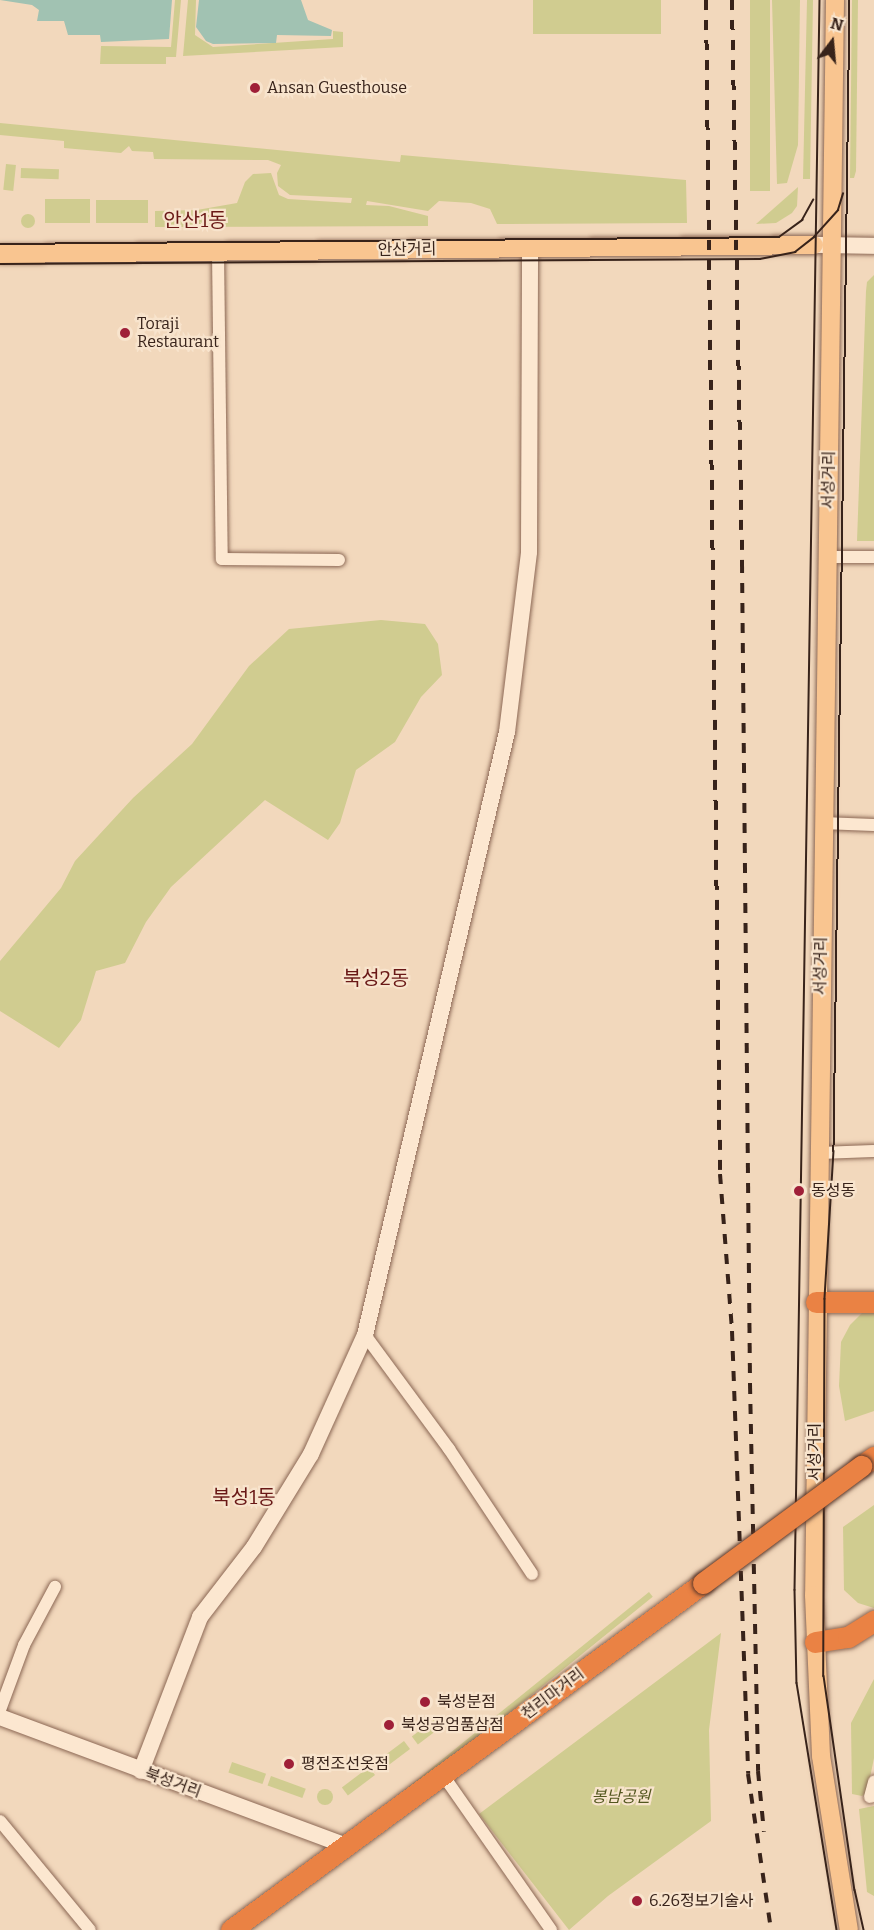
<!DOCTYPE html>
<meta charset="utf-8">
<style>
body{margin:0}
#map{position:relative;width:874px;height:1930px;overflow:hidden;background:#f2d8bc;font-family:Bitter,"Noto Sans KR",serif}
div>[style]{position:absolute}
[style*='--x']{left:calc(var(--x)*1px);top:calc(var(--y)*1px);width:calc(var(--w)*1px);rotate:calc(var(--a)*1deg)}
.green>*{inset:0;background:#d0cc90;transform-origin:0 0}
.round{border-radius:50%}
.water>*{inset:0;background:#a1c2b2}
.roads{filter:drop-shadow(0 0 2px #8b6754) drop-shadow(0 0 2px #8b6754)}
.street>*{height:12px;margin:-6px;padding:0 6px;transform-origin:6px;border-radius:6px;background:#fce7d0}
.secondary>*{height:16px;margin:-8px;padding:0 8px;transform-origin:8px;border-radius:8px;background:#fce7d0}
.primary>*{height:18px;margin:-9px;padding:0 9px;transform-origin:9px;border-radius:9px;background:#f9c590}
.highway>*{height:21px;margin:-10.5px;padding:0 10.5px;transform-origin:10.5px;border-radius:10.5px;background:#ea8244}
.tram>*{height:1.5px;margin:-0.75px;padding:0 0.75px;transform-origin:0.75px;border-radius:0.75px;background:#38231a}
.rail>*{height:4px;margin-top:-2px;transform-origin:0;background:repeating-linear-gradient(90deg,#38231a 0 10px,transparent 0 20px)}
.bridges{filter:drop-shadow(0 0 2px #583629) drop-shadow(0 0 2px #583629)}
.highway-bridge>*{height:21px;margin:-10.5px;padding:0 10.5px;transform-origin:10.5px;border-radius:10.5px;background:#ea8244}
.dots>*{width:16px;height:16px;translate:-50% -50%;box-sizing:border-box;border:3px solid #f8e4cd;border-radius:50%}
span{translate:-50% -50%;white-space:nowrap;text-align:center;line-height:1.15;-webkit-text-stroke:4.5px #f8e4cd;paint-order:stroke}
.poi-label{font-size:16px;color:#38231a}
.left{translate:0 -50%;text-align:left}
.street-label{font-size:16px;color:#38231a}
.park-label{font-size:16px;color:#53571f;font-style:italic}
.quarter-label{font-size:20px;color:#691816}
.north{position:absolute;left:802px;top:12px;width:60px;height:60px;-webkit-text-stroke:4px #f8e4cd;paint-order:stroke;rotate:16deg;font-size:16px;font-weight:700;line-height:24px;text-align:center;color:#38231a}
.north::after{content:'';display:block;margin:auto;width:21px;height:27px;background:#38231a;clip-path:polygon(50% 0,100% 100%,50% 72%,0 100%)}
</style>
<div id="map">
<div class="green">
<div style="clip-path:polygon(175px 0,181px 0,176px 57px,166px 57px,166px 64px,100px 64px,101px 46px,171px 47px)"></div>
<div style="clip-path:polygon(188px 0,196px 0,195px 35px,213px 47px,333px 39px,333px 31px,343px 32px,343px 47px,183px 56px)"></div>
<div style="left:533px;top:0;width:128px;height:34px"></div>
<div style="left:750px;top:0;width:20px;height:191px"></div>
<div style="clip-path:polygon(772px 0,800px 0,798px 145px,787px 183px,777px 184px)"></div>
<div style="clip-path:polygon(807px 0,813px 0,810px 179px,803px 179px)"></div>
<div style="clip-path:polygon(852px 0,858px 0,856px 171px,854px 178px,850px 178px)"></div>
<div style="clip-path:polygon(0 123px,400px 162px,401px 155px,686px 180px,687px 223px,497px 224px,490px 209px,471px 203px,439px 201px,428px 211px,367px 201px,366px 205px,389px 206px,428px 216px,428px 226px,155px 227px,155px 211px,197px 210px,237px 203px,245px 182px,253px 174px,271px 173px,279px 195px,288px 199px,351px 203px,352px 198px,290px 195px,278px 186px,277px 173px,281px 165px,268px 160px,154px 159px,153px 152px,132px 151px,129px 146px,121px 153px,64px 148px,64px 141px,0 135px)"></div>
<div style="left:6px;top:164px;width:10px;height:26px;rotate:6deg"></div>
<div style="left:21px;top:168px;width:38px;height:10px;rotate:2deg"></div>
<div style="clip-path:polygon(798px 187px,797px 206px,792px 213px,776px 223px,756px 224px)"></div>
<div style="left:45px;top:199px;width:45px;height:24px"></div>
<div style="left:96px;top:200px;width:52px;height:23px"></div>
<div class="round" style="left:21px;top:214px;width:14px;height:14px"></div>
<div style="clip-path:polygon(874px 275px,874px 541px,857px 541px,866px 291px,867px 282px)"></div>
<div style="clip-path:polygon(381px 620px,425px 624px,438px 644px,442px 675px,421px 697px,395px 742px,356px 770px,340px 823px,328px 840px,265px 800px,171px 887px,146px 922px,125px 963px,96px 971px,81px 1020px,59px 1048px,0 1011px,0 961px,61px 888px,75px 861px,133px 798px,192px 744px,249px 666px,289px 629px)"></div>
<div style="clip-path:polygon(862px 1313px,874px 1313px,874px 1411px,845px 1421px,839px 1386px,841px 1342px,850px 1325px)"></div>
<div style="clip-path:polygon(874px 1505px,874px 1608px,858px 1603px,844px 1590px,843px 1527px)"></div>
<div style="left:649px;top:1592px;width:6px;height:362px;rotate:51deg"></div>
<div style="clip-path:polygon(721px 1633px,709px 1730px,711px 1821px,608px 1896px,569px 1930px,479px 1814px)"></div>
<div style="clip-path:polygon(874px 1679px,874px 1758px,867px 1792px,862px 1796px,852px 1794px,851px 1723px)"></div>
<div style="left:439px;top:1716px;width:10px;height:34px;rotate:53deg"></div>
<div style="left:404px;top:1741px;width:10px;height:35px;rotate:53deg"></div>
<div style="left:232px;top:1762px;width:36px;height:11px;rotate:19deg"></div>
<div style="left:369px;top:1767px;width:10px;height:34px;rotate:53deg"></div>
<div style="left:271px;top:1776px;width:37px;height:10px;rotate:20deg"></div>
<div class="round" style="left:317px;top:1789px;width:16px;height:16px"></div>
<div style="clip-path:polygon(874px 1806px,874px 1896px,867px 1892px,859px 1809px)"></div>
</div>
<div class="water">
<div style="clip-path:polygon(0 0,172px 0,169px 39px,101px 42px,100px 35px,68px 35px,64px 21px,37px 21px,39px 10px,32px 5px)"></div>
<div style="clip-path:polygon(199px 0,301px 0,308px 20px,332px 30px,331px 36px,277px 35px,276px 43px,213px 44px,206px 41px,196px 27px)"></div>
</div>
<div class="roads">
<div class="street">
<div style="--x:218;--y:252;--w:307;--a:89.3"></div>
<div style="--x:222;--y:559;--w:117;--a:0.5"></div>
<div style="--x:827;--y:557;--w:47;--a:0"></div>
<div style="--x:822;--y:823;--w:52;--a:2.2"></div>
<div style="--x:819;--y:1153;--w:55;--a:-2.1"></div>
<div style="--x:365;--y:1335;--w:142;--a:53.6"></div>
<div style="--x:449;--y:1449;--w:150;--a:56.4"></div>
<div style="--x:0;--y:1710;--w:69;--a:-69.7"></div>
<div style="--x:24;--y:1645;--w:66;--a:-61.9"></div>
<div style="--x:443;--y:1775;--w:189;--a:55.1"></div>
<div style="--x:870;--y:1797;--w:16;--a:-75"></div>
<div style="--x:0;--y:1821;--w:141;--a:50.5"></div>
</div>
<div class="secondary">
<div style="--x:818;--y:245;--w:56;--a:1"></div>
<div style="--x:0;--y:1717;--w:369;--a:20.4"></div>
<div style="--x:141;--y:1771;--w:165;--a:-69"></div>
<div style="--x:200;--y:1617;--w:88;--a:-52.4"></div>
<div style="--x:254;--y:1547;--w:109;--a:-58.5"></div>
<div style="--x:311;--y:1454;--w:131;--a:-65.6"></div>
<div style="--x:365;--y:1335;--w:619;--a:-76.75"></div>
<div style="--x:507;--y:732;--w:181;--a:-83"></div>
<div style="--x:529;--y:552;--w:304;--a:-89.8"></div>
</div>
<div class="primary">
<div style="--x:835;--y:0;--w:1595;--a:90.75"></div>
<div style="--x:814;--y:1595;--w:161;--a:87.5"></div>
<div style="--x:821;--y:1756;--w:176;--a:80.9"></div>
<div style="--x:0;--y:254;--w:814;--a:-0.63"></div>
</div>
<div class="highway">
<div style="--x:816;--y:1302;--w:58;--a:0"></div>
<div style="--x:861;--y:1466;--w:16;--a:-35"></div>
<div style="--x:815;--y:1642;--w:33;--a:-9"></div>
<div style="--x:848;--y:1637;--w:31;--a:-32"></div>
<div style="--x:231;--y:1930;--w:586;--a:-36.32"></div>
</div>
</div>
<div class="tram">
<div style="--x:820;--y:0;--w:1590;--a:90.9"></div>
<div style="--x:795;--y:1590;--w:93;--a:88.8"></div>
<div style="--x:797;--y:1683;--w:250;--a:80.8"></div>
<div style="--x:850;--y:0;--w:1151;--a:90.8"></div>
<div style="--x:834;--y:1151;--w:148;--a:93.5"></div>
<div style="--x:825;--y:1299;--w:377;--a:90.2"></div>
<div style="--x:824;--y:1676;--w:216;--a:81.8"></div>
<div style="--x:855;--y:1890;--w:41;--a:77.3"></div>
<div style="--x:0;--y:244;--w:779;--a:-0.51"></div>
<div style="--x:779;--y:237;--w:29;--a:-36"></div>
<div style="--x:802;--y:220;--w:23;--a:-61"></div>
<div style="--x:0;--y:264;--w:760;--a:-0.38"></div>
<div style="--x:760;--y:259;--w:36;--a:-11"></div>
<div style="--x:795;--y:252;--w:24;--a:-38"></div>
<div style="--x:814;--y:237;--w:36;--a:-48"></div>
<div style="--x:838;--y:210;--w:17;--a:-73"></div>
</div>
<div class="rail">
<div style="--x:706;--y:0;--w:1174;--a:89.32"></div>
<div style="--x:720;--y:1174;--w:157;--a:85.6"></div>
<div style="--x:732;--y:1331;--w:443;--a:87.9"></div>
<div style="--x:748;--y:1774;--w:158;--a:81.6"></div>
<div style="--x:732;--y:0;--w:563;--a:88.98"></div>
<div style="--x:742;--y:563;--w:821;--a:89.44"></div>
<div style="--x:750;--y:1384;--w:387;--a:88.8"></div>
<div style="--x:758;--y:1771;--w:61;--a:84.4"></div>
</div>
<div class="bridges">
<div class="highway-bridge">
<div style="--x:703;--y:1583;--w:197;--a:-36.5"></div>
</div>
</div>
<div class="dots">
<div style="left:255px;top:88px;background:#9f1f38"></div>
<div style="left:125px;top:333px;background:#9f1f38"></div>
<div style="left:799px;top:1191px;background:#9f1f38"></div>
<div style="left:425px;top:1702px;background:#9f1f38"></div>
<div style="left:389px;top:1725px;background:#9f1f38"></div>
<div style="left:289px;top:1764px;background:#9f1f38"></div>
<div style="left:637px;top:1901px;background:#9f1f38"></div>
</div>
<div class="poi-label">
<span class="left" style="left:267px;top:88px">Ansan Guesthouse</span>
<span class="left" style="left:137px;top:333px">Toraji<br>Restaurant</span>
<span class="left" style="left:811px;top:1191px">동성동</span>
<span class="left" style="left:437px;top:1702px">북성분점</span>
<span class="left" style="left:401px;top:1725px">북성공엄품삼점</span>
<span class="left" style="left:301px;top:1764px">평전조선옷점</span>
<span class="left" style="left:649px;top:1901px">6.26정보기술사</span>
</div>
<div class="street-label">
<span style="left:407px;top:250px;rotate:-1deg">안산거리</span>
<span style="left:829px;top:480px;rotate:-89deg">서성거리</span>
<span style="left:821px;top:966px;rotate:-89deg">서성거리</span>
<span style="left:815px;top:1452px;rotate:-90deg">서성거리</span>
<span style="left:553px;top:1694px;rotate:-37deg">천리마거리</span>
<span style="left:173px;top:1783px;rotate:20deg">북성거리</span>
</div>
<div class="park-label">
<span style="left:621px;top:1797px">봉남공원</span>
</div>
<div class="quarter-label">
<span style="left:195px;top:220px">안산1동</span>
<span style="left:376px;top:978px">북성2동</span>
<span style="left:244px;top:1497px">북성1동</span>
</div>
<div class="north">N</div>
</div>
